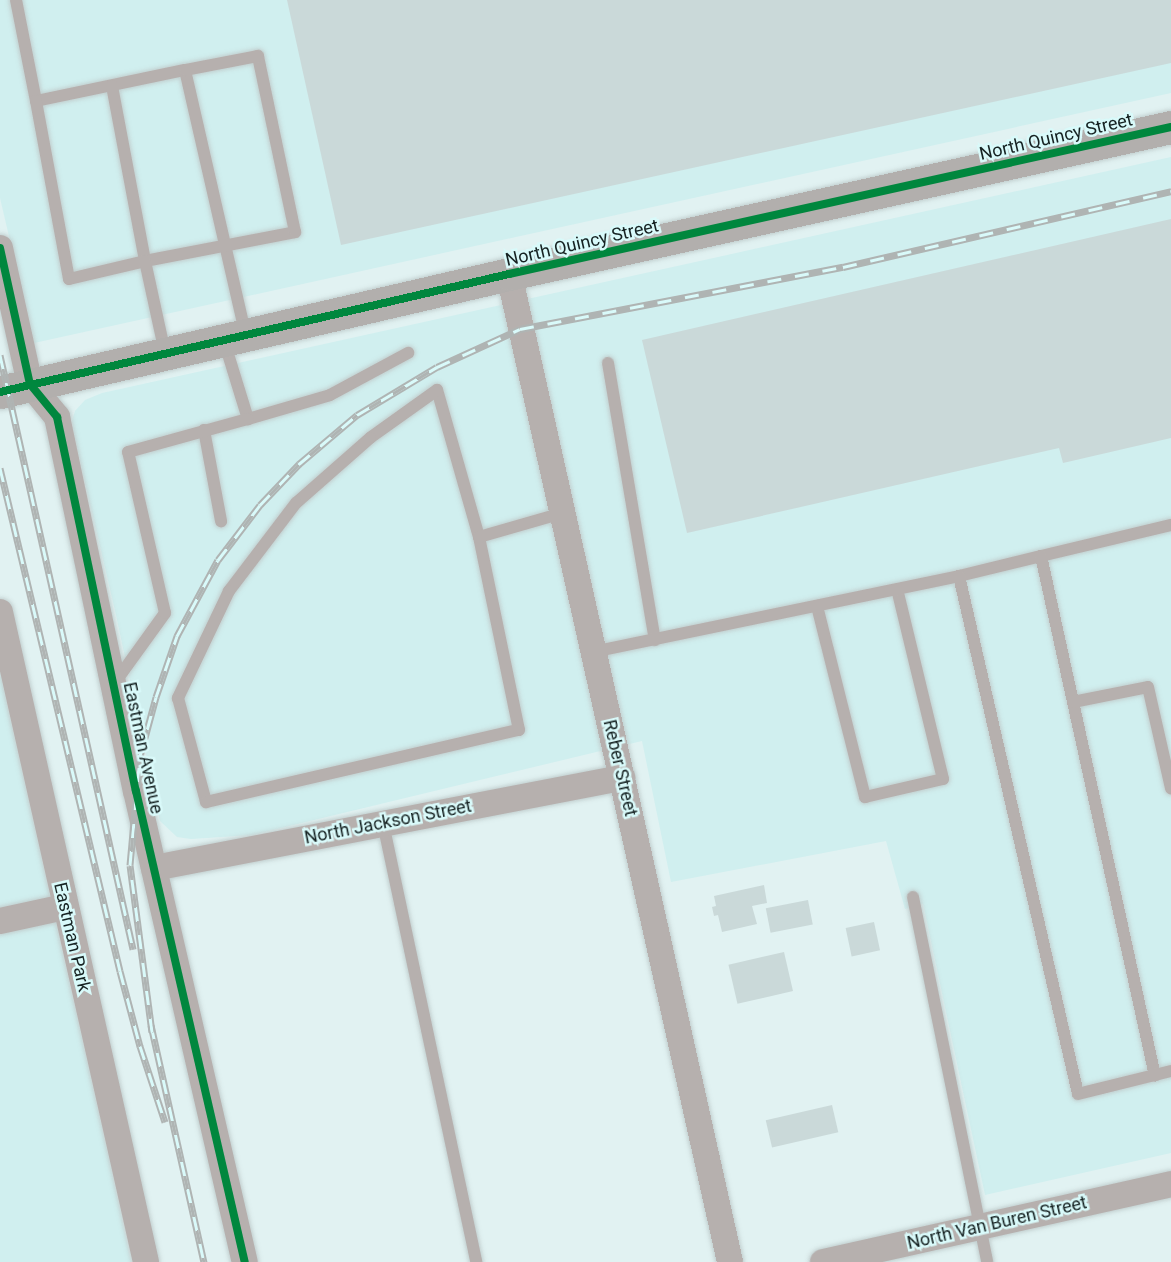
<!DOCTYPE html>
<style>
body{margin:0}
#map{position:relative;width:1171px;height:1262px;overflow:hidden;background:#e1f2f2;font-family:Roboto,sans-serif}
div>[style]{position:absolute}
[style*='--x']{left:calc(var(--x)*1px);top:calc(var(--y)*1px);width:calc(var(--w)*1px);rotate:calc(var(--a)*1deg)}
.built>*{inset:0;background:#d0efef}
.building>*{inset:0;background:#cad9d9;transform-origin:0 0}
.roads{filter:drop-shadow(0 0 2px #c2cfcf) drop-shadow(0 0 2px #c2cfcf)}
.lane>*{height:12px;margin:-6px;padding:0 6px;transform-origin:6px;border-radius:6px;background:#b6b0ae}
.street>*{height:26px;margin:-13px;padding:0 13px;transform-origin:13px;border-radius:13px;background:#b6b0ae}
.secondary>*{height:33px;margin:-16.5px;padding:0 16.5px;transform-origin:16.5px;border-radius:16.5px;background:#b2afad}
.rail>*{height:7px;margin-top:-3.5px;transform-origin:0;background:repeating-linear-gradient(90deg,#d9fafa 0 14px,#afb4b3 0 28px);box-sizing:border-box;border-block:2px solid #afb4b3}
.cycleway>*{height:8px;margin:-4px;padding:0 4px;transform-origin:4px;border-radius:4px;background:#00873e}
span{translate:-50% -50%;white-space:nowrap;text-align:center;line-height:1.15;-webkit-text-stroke:5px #d9fafa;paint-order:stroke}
.street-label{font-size:18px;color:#162222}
</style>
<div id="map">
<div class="built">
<div style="clip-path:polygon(0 0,1171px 0,1171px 93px,34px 343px,0 198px)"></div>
<div style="clip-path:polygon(1171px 157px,1171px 1153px,985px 1195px,923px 904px,905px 909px,886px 841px,671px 882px,642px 741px,252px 835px,191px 839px,177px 837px,160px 821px,116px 615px,74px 435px,72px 421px,75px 411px,85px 400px,102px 393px)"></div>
<div style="clip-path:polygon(0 674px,109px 1160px,131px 1262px,0 1262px)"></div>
</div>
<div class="building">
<div style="clip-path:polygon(287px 0,1171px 0,1171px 63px,341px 245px)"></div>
<div style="clip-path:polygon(1171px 219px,1171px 438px,1063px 463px,1059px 448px,687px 533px,642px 340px)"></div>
<div style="clip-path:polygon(764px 885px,767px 903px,752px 906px,757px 924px,722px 932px,718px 915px,714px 916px,712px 907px,716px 906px,714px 896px)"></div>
<div style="left:808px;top:900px;width:25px;height:43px;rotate:79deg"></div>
<div style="left:874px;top:922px;width:29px;height:29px;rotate:78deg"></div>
<div style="left:784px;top:952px;width:40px;height:57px;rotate:77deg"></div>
<div style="left:832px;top:1105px;width:28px;height:68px;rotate:77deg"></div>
</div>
<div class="roads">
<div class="lane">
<div style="--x:16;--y:0;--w:103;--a:78.8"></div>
<div style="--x:36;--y:101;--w:152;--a:-11.8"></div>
<div style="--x:185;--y:70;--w:270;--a:77.1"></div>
<div style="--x:112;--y:86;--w:178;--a:79.3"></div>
<div style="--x:145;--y:261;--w:153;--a:-10.9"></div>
<div style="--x:295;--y:232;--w:180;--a:-101.9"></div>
<div style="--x:258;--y:56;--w:74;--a:169.1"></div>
<div style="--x:36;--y:101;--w:181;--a:79.5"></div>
<div style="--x:69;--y:279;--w:78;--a:-13.3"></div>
<div style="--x:145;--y:261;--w:94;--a:77.7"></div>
<div style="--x:224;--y:341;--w:82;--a:72.9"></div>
<div style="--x:248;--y:419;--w:85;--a:-16.3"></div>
<div style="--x:330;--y:395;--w:89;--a:-28.3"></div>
<div style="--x:608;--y:363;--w:281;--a:80.4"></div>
<div style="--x:204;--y:430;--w:93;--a:79.4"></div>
<div style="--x:479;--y:537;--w:153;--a:-105.9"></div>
<div style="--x:437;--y:390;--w:82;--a:144.4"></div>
<div style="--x:370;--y:438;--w:98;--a:138.7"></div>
<div style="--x:296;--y:503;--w:111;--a:127.3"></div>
<div style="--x:229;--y:591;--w:119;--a:115.5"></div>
<div style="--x:178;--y:698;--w:108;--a:74.9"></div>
<div style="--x:206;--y:802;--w:321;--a:-13"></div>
<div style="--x:519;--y:730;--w:197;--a:-101.7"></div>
<div style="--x:479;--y:537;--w:86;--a:-16.1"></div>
<div style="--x:1041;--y:556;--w:134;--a:-13.4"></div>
<div style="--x:959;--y:576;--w:84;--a:-13.7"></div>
<div style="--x:1041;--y:556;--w:532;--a:77.63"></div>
<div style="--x:817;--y:606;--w:197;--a:75.9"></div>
<div style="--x:865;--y:797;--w:80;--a:-13"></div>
<div style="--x:943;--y:779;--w:195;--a:-103.6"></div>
<div style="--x:593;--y:652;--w:374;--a:-11.7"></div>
<div style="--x:959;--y:576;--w:531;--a:77.06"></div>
<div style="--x:1078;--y:1094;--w:96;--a:-13.9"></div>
<div style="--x:116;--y:681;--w:84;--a:-54.2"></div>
<div style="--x:165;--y:613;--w:165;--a:-102.9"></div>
<div style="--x:128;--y:452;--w:124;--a:-15.4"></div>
<div style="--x:1073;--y:702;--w:76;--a:-11.3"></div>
<div style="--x:1148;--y:687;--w:104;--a:77.2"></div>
<div style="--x:383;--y:823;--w:449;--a:78"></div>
<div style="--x:913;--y:897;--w:372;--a:78.5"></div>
</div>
<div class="street">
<div style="--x:0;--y:248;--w:139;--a:77.6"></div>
<div style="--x:30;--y:384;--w:43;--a:50.7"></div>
<div style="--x:57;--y:417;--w:382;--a:78.1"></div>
<div style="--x:136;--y:791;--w:483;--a:77"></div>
<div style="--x:509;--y:274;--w:1012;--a:77.39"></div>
<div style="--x:0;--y:612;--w:666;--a:77.34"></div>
<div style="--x:154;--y:868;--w:477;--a:-10.9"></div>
<div style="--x:0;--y:921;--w:66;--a:-12.3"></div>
<div style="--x:823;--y:1262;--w:357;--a:-12.6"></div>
</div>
<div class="secondary">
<div style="--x:0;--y:392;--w:522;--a:-13.05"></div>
<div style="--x:509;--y:274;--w:678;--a:-12.52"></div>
</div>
</div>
<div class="rail">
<div style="--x:0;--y:355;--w:609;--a:77.38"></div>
<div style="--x:0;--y:468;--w:517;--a:76.58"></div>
<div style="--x:120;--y:971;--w:78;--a:75.1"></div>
<div style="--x:140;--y:1046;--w:80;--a:71.8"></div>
<div style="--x:151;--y:1025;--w:243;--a:77.4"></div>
<div style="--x:152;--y:1032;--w:168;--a:-97.5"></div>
<div style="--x:130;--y:865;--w:109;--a:-84.8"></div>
<div style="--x:140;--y:756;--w:61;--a:-74.8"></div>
<div style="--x:156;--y:697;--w:65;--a:-71"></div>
<div style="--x:177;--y:636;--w:86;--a:-61.7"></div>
<div style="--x:218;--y:560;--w:69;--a:-52.6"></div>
<div style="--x:260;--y:505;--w:57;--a:-46.4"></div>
<div style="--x:299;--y:464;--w:76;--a:-40.2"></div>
<div style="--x:357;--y:415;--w:93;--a:-31"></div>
<div style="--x:437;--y:367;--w:91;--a:-24.6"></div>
<div style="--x:520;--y:329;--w:329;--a:-10.9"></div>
<div style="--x:843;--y:267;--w:337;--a:-13"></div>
</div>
<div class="cycleway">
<div style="--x:0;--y:248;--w:139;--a:77.6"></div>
<div style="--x:30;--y:384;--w:43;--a:50.7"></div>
<div style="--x:57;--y:417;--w:382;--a:78.1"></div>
<div style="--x:136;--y:791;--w:483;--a:77"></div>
<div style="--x:0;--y:392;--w:522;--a:-13.05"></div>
<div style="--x:509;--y:274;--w:678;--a:-12.52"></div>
</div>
<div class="street-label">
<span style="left:1056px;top:137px;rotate:-13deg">North Quincy Street</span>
<span style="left:582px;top:243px;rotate:-13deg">North Quincy Street</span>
<span style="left:143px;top:748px;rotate:78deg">Eastman Avenue</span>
<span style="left:620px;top:768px;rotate:77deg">Reber Street</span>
<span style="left:388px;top:822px;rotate:-11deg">North Jackson Street</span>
<span style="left:72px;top:937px;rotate:77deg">Eastman Park</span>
<span style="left:997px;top:1223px;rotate:-13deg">North Van Buren Street</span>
</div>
</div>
